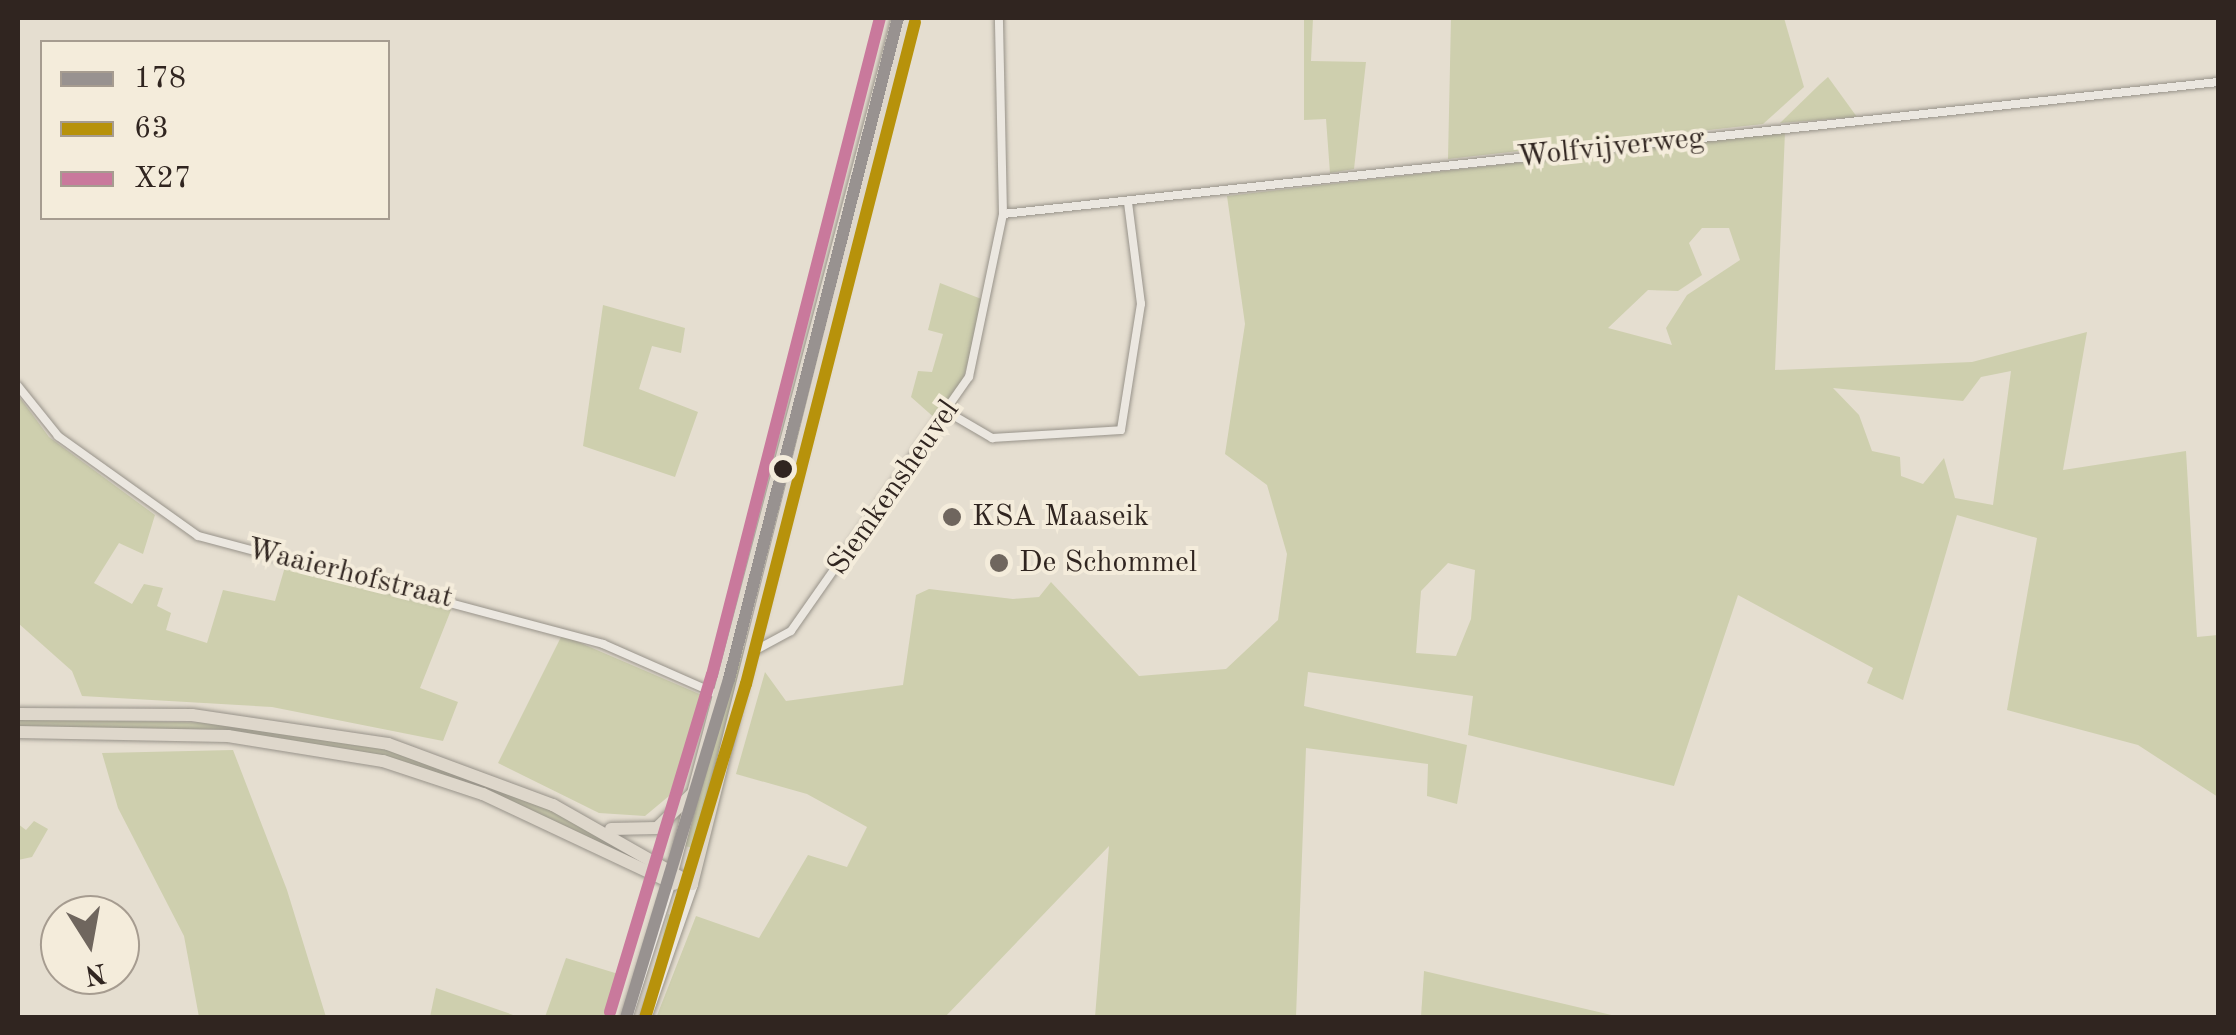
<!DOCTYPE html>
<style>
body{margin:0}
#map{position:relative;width:2236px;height:1035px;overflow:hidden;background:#e5ded0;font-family:"Old Standard TT",serif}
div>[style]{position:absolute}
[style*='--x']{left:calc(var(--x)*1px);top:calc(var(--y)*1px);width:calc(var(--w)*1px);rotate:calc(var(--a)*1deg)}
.green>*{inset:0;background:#cecfae;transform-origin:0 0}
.roads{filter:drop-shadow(0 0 2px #98938a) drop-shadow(0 0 2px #98938a)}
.street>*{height:8px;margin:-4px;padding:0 4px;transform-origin:4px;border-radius:4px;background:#ebe7e0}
.secondary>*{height:11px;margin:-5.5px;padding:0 5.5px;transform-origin:5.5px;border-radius:5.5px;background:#ebe7e0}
.primary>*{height:12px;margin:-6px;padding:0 6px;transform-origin:6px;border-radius:6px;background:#ded7cb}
.bus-1>*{height:12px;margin:-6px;padding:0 6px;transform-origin:6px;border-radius:6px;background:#989290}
.bus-2>*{height:12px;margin:-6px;padding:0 6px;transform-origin:6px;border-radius:6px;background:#b7920b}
.bus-3>*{height:12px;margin:-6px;padding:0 6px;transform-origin:6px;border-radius:6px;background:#c9799c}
.dots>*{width:28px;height:28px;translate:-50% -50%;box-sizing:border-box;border:5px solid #f4ecdb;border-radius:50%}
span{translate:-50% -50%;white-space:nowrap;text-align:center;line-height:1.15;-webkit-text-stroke:8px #f4ecdb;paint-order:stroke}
.street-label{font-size:30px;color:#302520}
.poi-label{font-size:30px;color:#302520}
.left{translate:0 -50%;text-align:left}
.frame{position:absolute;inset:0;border:20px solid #302520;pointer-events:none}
.legend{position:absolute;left:40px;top:40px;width:350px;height:180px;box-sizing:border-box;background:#f4ecdb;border:2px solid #a69c90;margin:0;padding:12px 18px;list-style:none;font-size:30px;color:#302520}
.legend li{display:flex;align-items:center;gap:20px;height:50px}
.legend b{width:50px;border:2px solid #a69c90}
.north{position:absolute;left:40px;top:895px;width:100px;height:100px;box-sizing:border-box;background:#f4ecdb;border:2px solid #a69c90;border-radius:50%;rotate:169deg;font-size:28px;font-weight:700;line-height:40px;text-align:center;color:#302520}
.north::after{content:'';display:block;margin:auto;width:35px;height:45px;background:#6f665e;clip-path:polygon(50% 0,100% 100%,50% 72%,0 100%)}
</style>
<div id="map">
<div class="green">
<div style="clip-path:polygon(1304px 18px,1313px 18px,1311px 61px,1366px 62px,1354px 169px,1330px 173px,1326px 119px,1304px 120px)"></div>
<div style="clip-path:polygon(1451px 18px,1784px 18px,1804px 87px,1763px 124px,1448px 159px)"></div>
<div style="clip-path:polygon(1828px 77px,1857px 117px,1780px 123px,1819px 85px)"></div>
<div style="clip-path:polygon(evenodd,1785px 132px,1775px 370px,1972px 362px,2087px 332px,2063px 470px,2186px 451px,2197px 637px,2218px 635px,2218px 797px,2138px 745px,2007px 710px,2037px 538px,1957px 515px,1903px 700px,1867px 683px,1873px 668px,1738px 595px,1674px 786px,1468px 735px,1473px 696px,1308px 672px,1304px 706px,1467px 745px,1457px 804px,1427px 796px,1428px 764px,1306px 748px,1296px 1017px,1095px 1017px,1109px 846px,945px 1017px,656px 1018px,696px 916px,759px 938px,808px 855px,847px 867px,867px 827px,807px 794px,736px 774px,765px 672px,786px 701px,903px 685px,916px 595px,929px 589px,1013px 599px,1039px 597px,1051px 582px,1139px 676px,1226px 669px,1278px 620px,1287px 554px,1267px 485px,1225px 454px,1245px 324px,1227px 196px,1785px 132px,1702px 228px,1729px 228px,1740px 260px,1687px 295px,1666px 328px,1672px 345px,1608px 328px,1648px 290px,1678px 291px,1702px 275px,1689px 243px,1702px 228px,1785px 132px,2011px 371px,1993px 505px,1955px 498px,1944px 458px,1923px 484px,1901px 476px,1900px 457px,1872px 451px,1859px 415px,1833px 388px,1963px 401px,1981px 377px,2011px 371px,1785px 132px,1448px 563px,1475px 570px,1471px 619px,1456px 656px,1416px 653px,1421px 591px,1448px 563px)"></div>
<div style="clip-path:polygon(940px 283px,984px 300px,963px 380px,937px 420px,911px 397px,918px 371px,932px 372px,943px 334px,928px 330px)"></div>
<div style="clip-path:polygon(603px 305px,685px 328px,681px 353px,652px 346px,639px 389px,698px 412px,675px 477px,583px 446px)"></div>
<div style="clip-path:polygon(18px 395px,49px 437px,155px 515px,143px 554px,119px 543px,94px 583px,132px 604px,144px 584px,163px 588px,157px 606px,171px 613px,166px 630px,207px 643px,223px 590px,275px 601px,287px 560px,453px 605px,420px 688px,458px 702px,443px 741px,272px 707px,82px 696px,72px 671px,18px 623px)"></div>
<div style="clip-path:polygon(562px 635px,704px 696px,669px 796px,645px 816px,599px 813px,498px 763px)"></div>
<div style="clip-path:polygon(744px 647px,747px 648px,699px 850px,682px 845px)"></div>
<div style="clip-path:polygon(18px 719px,227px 723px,397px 751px,520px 795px,654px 861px,650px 869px,470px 784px,349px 749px,192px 729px,18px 728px)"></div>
<div style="clip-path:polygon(233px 750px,287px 890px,326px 1017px,199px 1017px,184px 936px,118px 808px,102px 753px)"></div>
<div style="clip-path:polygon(34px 821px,48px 829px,32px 857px,18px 860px,18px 824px,26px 830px)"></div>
<div style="left:668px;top:914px;width:8px;height:110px;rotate:14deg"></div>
<div style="clip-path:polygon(566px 958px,625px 976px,608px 1017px,545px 1017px)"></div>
<div style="clip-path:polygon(1424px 971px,1620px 1017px,1421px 1017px)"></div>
<div style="clip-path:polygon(436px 988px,519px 1017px,430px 1017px)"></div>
</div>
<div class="roads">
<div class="street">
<div style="--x:1003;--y:214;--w:1222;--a:-6.2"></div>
<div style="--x:18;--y:386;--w:64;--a:51.3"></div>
<div style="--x:58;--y:436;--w:172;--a:35.5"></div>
<div style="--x:198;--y:536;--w:419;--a:14.9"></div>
<div style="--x:603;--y:644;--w:127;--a:23.7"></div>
<div style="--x:951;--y:414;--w:48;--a:30.3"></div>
<div style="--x:992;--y:438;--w:129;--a:-3.5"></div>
<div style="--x:1121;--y:430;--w:128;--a:-81"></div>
<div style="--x:1141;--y:304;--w:103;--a:-97.3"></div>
<div style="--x:754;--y:651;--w:42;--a:-28.4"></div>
<div style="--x:791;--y:631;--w:310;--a:-55"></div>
<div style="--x:969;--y:377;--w:167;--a:-78.2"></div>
<div style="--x:1003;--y:214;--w:196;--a:-91.2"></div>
</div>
<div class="secondary">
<div style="--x:626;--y:1018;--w:141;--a:-72.2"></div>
<div style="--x:645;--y:1018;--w:142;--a:-70.7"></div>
</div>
<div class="primary">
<div style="--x:18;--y:714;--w:174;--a:0.3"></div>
<div style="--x:192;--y:715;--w:198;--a:8.4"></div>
<div style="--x:388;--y:744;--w:176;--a:20.3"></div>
<div style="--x:553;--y:805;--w:160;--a:29.6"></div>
<div style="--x:18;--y:732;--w:210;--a:1.1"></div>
<div style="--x:228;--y:736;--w:157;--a:9.2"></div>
<div style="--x:383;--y:761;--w:105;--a:18.3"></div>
<div style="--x:483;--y:794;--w:211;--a:25.2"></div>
<div style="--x:611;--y:829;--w:46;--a:-1.2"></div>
<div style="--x:657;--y:828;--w:47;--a:-44.1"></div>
<div style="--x:669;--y:884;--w:896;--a:-75.19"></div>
<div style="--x:692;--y:884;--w:893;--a:-75.93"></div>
</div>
</div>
<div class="bus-1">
<div style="--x:626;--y:1018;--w:354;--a:-73.1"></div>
<div style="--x:729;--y:679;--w:682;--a:-75.66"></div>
</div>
<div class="bus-2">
<div style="--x:645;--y:1018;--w:349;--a:-73.2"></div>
<div style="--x:746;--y:684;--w:683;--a:-75.68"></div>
</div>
<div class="bus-3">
<div style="--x:610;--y:1012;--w:352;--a:-73.2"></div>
<div style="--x:712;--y:675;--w:678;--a:-75.66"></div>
</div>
<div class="dots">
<div style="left:783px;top:469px;background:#302520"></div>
<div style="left:952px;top:517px;background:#6f665e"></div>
<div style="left:999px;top:563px;background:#6f665e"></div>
</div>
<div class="street-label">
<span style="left:1611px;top:148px;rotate:-6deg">Wolfvijverweg</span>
<span style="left:894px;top:488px;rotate:-55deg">Siemkensheuvel</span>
<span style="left:350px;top:574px;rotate:14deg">Waaierhofstraat</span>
</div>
<div class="poi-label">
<span class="left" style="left:972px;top:517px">KSA Maaseik</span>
<span class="left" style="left:1019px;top:563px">De Schommel</span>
</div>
<div class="frame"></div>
<ul class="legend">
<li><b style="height:12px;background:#989290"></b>178</li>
<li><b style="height:12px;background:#b7920b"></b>63</li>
<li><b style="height:12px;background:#c9799c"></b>X27</li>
</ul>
<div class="north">N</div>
</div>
